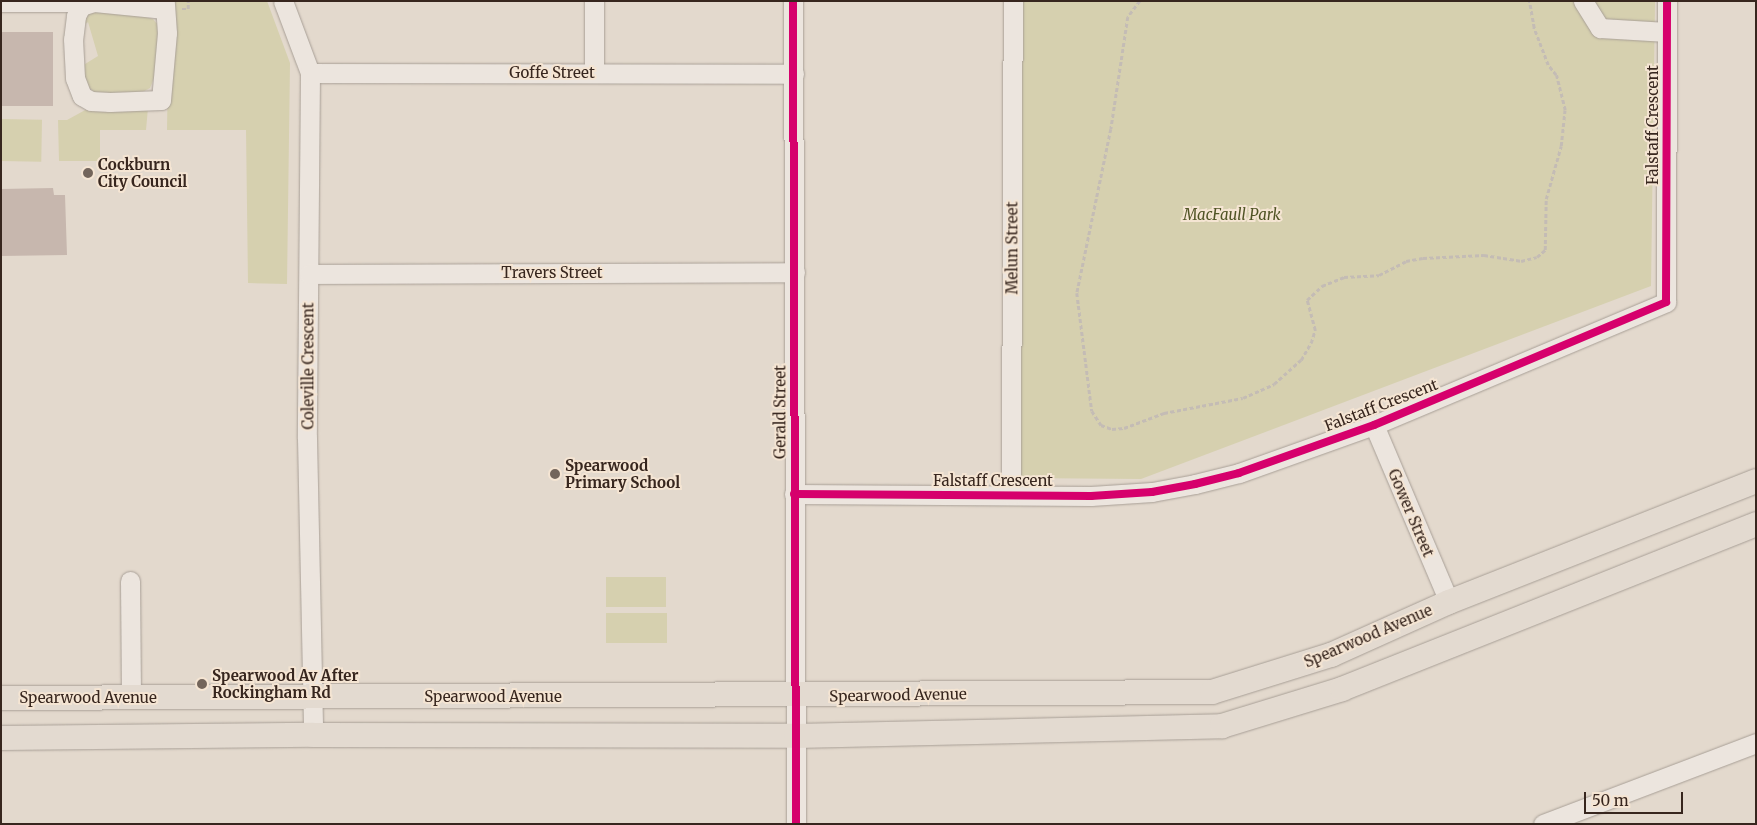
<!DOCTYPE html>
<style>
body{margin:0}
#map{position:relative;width:1757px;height:825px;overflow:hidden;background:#e3d9cd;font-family:Merriweather,serif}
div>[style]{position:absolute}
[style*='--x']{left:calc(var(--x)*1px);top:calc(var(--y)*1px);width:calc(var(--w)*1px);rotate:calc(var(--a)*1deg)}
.green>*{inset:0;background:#d6d0af;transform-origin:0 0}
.building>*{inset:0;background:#c7b7ae;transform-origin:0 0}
.path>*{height:2.5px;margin-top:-1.25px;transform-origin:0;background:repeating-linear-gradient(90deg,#c4bcb5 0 4px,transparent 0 6.5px)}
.roads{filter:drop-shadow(0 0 1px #a89f96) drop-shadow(0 0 1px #a89f96)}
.minor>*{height:19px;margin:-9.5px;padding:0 9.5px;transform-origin:9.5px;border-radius:9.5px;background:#ece5de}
.major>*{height:24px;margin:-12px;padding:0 12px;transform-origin:12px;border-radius:12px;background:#e3dad0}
.cycleway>*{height:8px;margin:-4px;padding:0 4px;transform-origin:4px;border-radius:4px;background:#d6006c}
.dots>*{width:14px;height:14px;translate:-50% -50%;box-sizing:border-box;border:2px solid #f5e5d3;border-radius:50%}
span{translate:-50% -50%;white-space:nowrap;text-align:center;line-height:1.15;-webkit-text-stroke:4px #f5e5d3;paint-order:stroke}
.street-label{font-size:15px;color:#37261e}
.poi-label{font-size:15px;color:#37261e;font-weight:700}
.left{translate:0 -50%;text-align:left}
.park-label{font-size:15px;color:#505425;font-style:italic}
.frame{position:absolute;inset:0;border:2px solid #37261e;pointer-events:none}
.scale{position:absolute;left:1584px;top:792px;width:99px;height:22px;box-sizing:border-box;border:2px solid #37261e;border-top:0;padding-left:6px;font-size:15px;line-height:18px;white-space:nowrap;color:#37261e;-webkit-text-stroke:4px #f5e5d3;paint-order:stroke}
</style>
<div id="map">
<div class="green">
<div style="clip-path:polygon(169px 1px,267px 1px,290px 63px,287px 284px,248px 283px,246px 130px,167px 130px)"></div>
<div style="clip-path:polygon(1018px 1px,1655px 1px,1651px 286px,1141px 479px,1019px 478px)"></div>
<div style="clip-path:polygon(82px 8px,123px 11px,153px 19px,158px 25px,156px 73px,150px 88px,135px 96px,96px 93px,80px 82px,77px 69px,98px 56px,88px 22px,77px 31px)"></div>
<div style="clip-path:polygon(98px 103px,148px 108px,146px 130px,100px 130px,100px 161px,59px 161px,58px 120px,67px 120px)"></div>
<div style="left:1px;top:119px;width:41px;height:42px;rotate:1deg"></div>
<div style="left:666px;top:577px;width:30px;height:60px;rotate:90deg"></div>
<div style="left:606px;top:613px;width:61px;height:30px"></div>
</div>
<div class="building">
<div style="left:1px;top:32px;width:52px;height:74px"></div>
<div style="clip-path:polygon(53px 188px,54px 195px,65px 195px,67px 255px,1px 256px,1px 189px)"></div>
</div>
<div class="path">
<div style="--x:1140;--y:1;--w:20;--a:127"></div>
<div style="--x:1128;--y:17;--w:113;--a:98.6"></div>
<div style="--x:1111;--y:129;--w:167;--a:101.7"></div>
<div style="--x:1077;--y:293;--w:119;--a:82.8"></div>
<div style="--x:1092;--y:411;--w:17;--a:57"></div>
<div style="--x:1101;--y:425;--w:12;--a:20"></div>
<div style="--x:1112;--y:429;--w:12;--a:-5"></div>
<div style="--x:1124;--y:428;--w:43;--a:-20.6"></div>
<div style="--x:1164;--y:413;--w:80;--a:-10.8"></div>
<div style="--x:1243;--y:398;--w:34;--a:-24"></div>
<div style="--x:1274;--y:384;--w:36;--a:-42"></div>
<div style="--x:1301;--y:360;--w:20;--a:-60"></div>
<div style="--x:1311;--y:343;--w:14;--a:-73"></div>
<div style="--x:1315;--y:330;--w:31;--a:-105"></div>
<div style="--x:1307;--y:300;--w:21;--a:-43"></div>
<div style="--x:1322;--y:286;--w:24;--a:-22"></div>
<div style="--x:1344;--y:277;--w:35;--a:-3"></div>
<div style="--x:1379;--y:275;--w:30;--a:-27"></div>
<div style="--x:1406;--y:261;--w:17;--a:-10"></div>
<div style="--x:1423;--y:258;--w:61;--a:-2.8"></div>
<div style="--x:1484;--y:255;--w:37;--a:9"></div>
<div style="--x:1521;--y:261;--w:16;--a:-14"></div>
<div style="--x:1537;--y:257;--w:11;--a:-41"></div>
<div style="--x:1545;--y:250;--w:51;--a:-88.9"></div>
<div style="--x:1546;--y:199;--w:55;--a:-74.2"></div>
<div style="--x:1561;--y:146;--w:36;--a:-84"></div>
<div style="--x:1565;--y:110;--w:36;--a:-104"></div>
<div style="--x:1556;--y:75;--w:13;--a:-129"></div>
<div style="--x:1548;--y:65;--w:40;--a:-111"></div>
<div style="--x:1534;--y:28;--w:27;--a:-100"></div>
<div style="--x:182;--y:9;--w:6;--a:0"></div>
<div style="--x:188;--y:9;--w:8;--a:-90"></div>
</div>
<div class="roads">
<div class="minor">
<div style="--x:283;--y:1;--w:77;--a:69.4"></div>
<div style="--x:310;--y:73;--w:365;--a:90.5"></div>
<div style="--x:307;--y:438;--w:297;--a:88.8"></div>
<div style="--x:594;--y:1;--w:72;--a:90"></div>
<div style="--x:793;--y:1;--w:823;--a:89.79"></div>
<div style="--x:1583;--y:1;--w:32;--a:58"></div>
<div style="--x:1600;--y:28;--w:67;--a:3.4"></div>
<div style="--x:1;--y:2;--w:86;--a:0"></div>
<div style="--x:165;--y:9;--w:71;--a:-174.4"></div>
<div style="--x:94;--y:2;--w:14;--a:163"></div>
<div style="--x:81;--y:6;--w:11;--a:117"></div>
<div style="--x:76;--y:16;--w:23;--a:97"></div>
<div style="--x:73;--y:39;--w:39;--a:87"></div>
<div style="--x:75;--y:78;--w:19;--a:69"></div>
<div style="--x:82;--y:96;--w:10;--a:29"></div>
<div style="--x:91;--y:101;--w:19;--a:3"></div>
<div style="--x:110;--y:102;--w:51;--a:-2.2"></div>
<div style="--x:161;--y:100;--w:67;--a:-84.9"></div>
<div style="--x:167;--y:33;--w:32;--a:-94"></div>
<div style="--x:310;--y:73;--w:484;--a:0.1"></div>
<div style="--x:309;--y:274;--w:486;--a:-0.2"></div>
<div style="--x:1374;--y:425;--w:192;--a:67"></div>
<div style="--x:794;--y:494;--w:297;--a:0.4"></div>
<div style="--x:1091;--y:496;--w:61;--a:-3.8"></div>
<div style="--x:1152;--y:492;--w:44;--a:-10.5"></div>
<div style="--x:1195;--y:484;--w:45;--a:-14"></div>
<div style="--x:1239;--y:473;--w:143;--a:-19.6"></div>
<div style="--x:1374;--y:425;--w:317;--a:-22.8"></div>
<div style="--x:1666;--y:302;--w:301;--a:-89.8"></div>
<div style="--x:1011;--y:495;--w:494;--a:-89.8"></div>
<div style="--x:130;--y:581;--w:117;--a:89.5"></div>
<div style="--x:1543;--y:824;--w:228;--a:-20.8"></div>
</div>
<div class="major">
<div style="--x:1;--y:698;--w:1211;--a:-0.28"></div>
<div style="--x:1212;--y:692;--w:125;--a:-17.3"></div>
<div style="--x:1331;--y:655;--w:129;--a:-24.2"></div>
<div style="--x:1449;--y:602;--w:330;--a:-21.5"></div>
<div style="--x:1;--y:738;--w:312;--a:-0.6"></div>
<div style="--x:313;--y:735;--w:483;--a:0.1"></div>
<div style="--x:796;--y:736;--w:426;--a:-1.3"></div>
<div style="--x:1222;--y:726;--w:126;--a:-17.1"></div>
<div style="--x:1342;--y:689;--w:446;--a:-21.7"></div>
</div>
</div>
<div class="cycleway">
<div style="--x:793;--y:1;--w:823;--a:89.79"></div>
<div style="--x:794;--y:494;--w:297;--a:0.4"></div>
<div style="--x:1091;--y:496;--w:61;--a:-3.8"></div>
<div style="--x:1152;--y:492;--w:44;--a:-10.5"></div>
<div style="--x:1195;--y:484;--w:45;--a:-14"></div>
<div style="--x:1239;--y:473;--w:143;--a:-19.6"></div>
<div style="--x:1374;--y:425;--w:317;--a:-22.8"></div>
<div style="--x:1666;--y:302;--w:301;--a:-89.8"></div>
</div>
<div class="dots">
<div style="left:88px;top:173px;background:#73655b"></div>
<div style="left:555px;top:474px;background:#73655b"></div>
<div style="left:202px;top:684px;background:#73655b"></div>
</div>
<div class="street-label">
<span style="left:552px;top:73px">Goffe Street</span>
<span style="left:1653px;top:125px;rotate:-90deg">Falstaff Crescent</span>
<span style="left:1012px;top:248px;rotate:-90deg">Melun Street</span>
<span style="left:552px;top:273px">Travers Street</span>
<span style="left:308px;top:366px;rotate:-90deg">Coleville Crescent</span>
<span style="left:1381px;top:405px;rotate:-21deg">Falstaff Crescent</span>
<span style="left:780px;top:412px;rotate:-90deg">Gerald Street</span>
<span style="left:993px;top:481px">Falstaff Crescent</span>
<span style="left:1411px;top:513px;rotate:67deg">Gower Street</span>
<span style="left:1368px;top:636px;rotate:-23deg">Spearwood Avenue</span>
<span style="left:898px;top:695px;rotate:-1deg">Spearwood Avenue</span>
<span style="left:493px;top:697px">Spearwood Avenue</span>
<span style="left:88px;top:698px">Spearwood Avenue</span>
</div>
<div class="poi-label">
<span class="left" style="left:98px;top:173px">Cockburn<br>City Council</span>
<span class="left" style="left:565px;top:474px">Spearwood<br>Primary School</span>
<span class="left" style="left:212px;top:684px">Spearwood Av After<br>Rockingham Rd</span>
</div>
<div class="park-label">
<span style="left:1232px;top:215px">MacFaull Park</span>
</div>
<div class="frame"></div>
<div class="scale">50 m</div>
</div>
